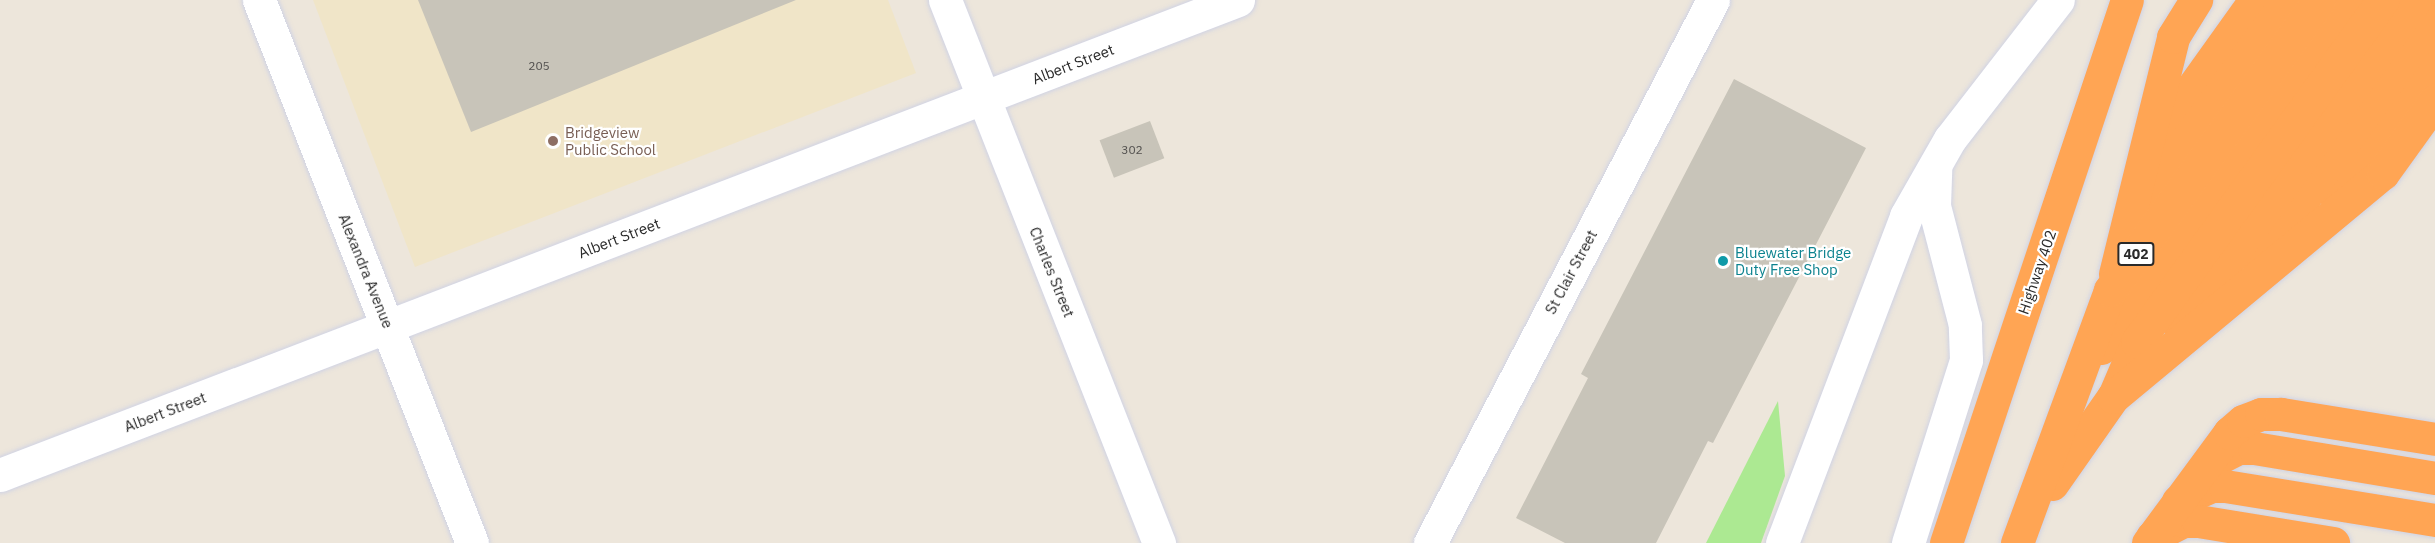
<!DOCTYPE html>
<style>
body{margin:0}
#map{position:relative;width:2435px;height:543px;overflow:hidden;background:#ede6db;font-family:"IBM Plex Sans",sans-serif}
div>[style]{position:absolute}
[style*='--x']{left:calc(var(--x)*1px);top:calc(var(--y)*1px);width:calc(var(--w)*1px);rotate:calc(var(--a)*1deg)}
.education>*{inset:0;background:#f0e5c8}
.green>*{inset:0;background:#ace992}
.building>*{inset:0;background:#c8c4b9;transform-origin:0 0}
.roads{filter:drop-shadow(0 0 2px #d0d3e4) drop-shadow(0 0 2px #d0d3e4)}
.minor>*{height:33px;margin:-16.5px;padding:0 16.5px;transform-origin:16.5px;border-radius:16.5px;background:#fff}
.highway>*{height:33px;margin:-16.5px;padding:0 16.5px;transform-origin:16.5px;border-radius:16.5px;background:#ffa554}
.dots>*{width:16px;height:16px;translate:-50% -50%;box-sizing:border-box;border:3px solid #fff;border-radius:50%}
span{translate:-50% -50%;white-space:nowrap;text-align:center;line-height:1.15;-webkit-text-stroke:4.5px #fff;paint-order:stroke}
.number-label{font-size:12px;color:#52504e}
.number-label span{-webkit-text-stroke-width:0}
.shield-label span{padding:2px 4px;background:#fff;border:2px solid;border-radius:4px;-webkit-text-stroke-width:0}
.shield-label{font-size:14px;color:#2a2a2a;font-weight:700}
.street-label{font-size:15px;color:#2a2a2a}
.education-label{font-size:15px;color:#785e54}
.left{translate:0 -50%;text-align:left}
.culture-label{font-size:15px;color:#0d838f}
</style>
<div id="map">
<div class="education">
<div style="clip-path:polygon(313px 0,888px 0,916px 73px,415px 267px)"></div>
</div>
<div class="green">
<div style="clip-path:polygon(1778px 401px,1785px 476px,1761px 543px,1706px 543px)"></div>
</div>
<div class="building">
<div style="clip-path:polygon(418px 0,796px 0,471px 132px)"></div>
<div style="clip-path:polygon(1734px 79px,1866px 148px,1713px 443px,1708px 441px,1656px 543px,1565px 543px,1516px 518px,1588px 378px,1581px 374px)"></div>
<div style="left:1150px;top:121px;width:40px;height:54px;rotate:69deg"></div>
</div>
<div class="roads">
<div class="minor">
<div style="--x:259;--y:0;--w:583;--a:68.58"></div>
<div style="--x:945;--y:0;--w:584;--a:68.49"></div>
<div style="--x:0;--y:475;--w:1326;--a:-20.99"></div>
<div style="--x:1430;--y:543;--w:612;--a:-62.47"></div>
<div style="--x:1782;--y:543;--w:350;--a:-69.2"></div>
<div style="--x:1906;--y:216;--w:89;--a:-60.3"></div>
<div style="--x:1950;--y:139;--w:176;--a:-52.2"></div>
<div style="--x:1908;--y:543;--w:192;--a:-72.4"></div>
<div style="--x:1966;--y:360;--w:35;--a:-92"></div>
<div style="--x:1965;--y:325;--w:123;--a:-104.6"></div>
<div style="--x:1934;--y:206;--w:38;--a:-88"></div>
</div>
<div class="highway">
<div style="--x:2154;--y:141;--w:173;--a:-54.4"></div>
<div style="--x:2336;--y:197;--w:169;--a:-54.1"></div>
<div style="--x:2137;--y:209;--w:258;--a:-54.2"></div>
<div style="--x:2258;--y:262;--w:304;--a:-54.4"></div>
<div style="--x:2115;--y:274;--w:244;--a:-76.2"></div>
<div style="--x:2173;--y:37;--w:44;--a:-58.1"></div>
<div style="--x:2180;--y:327;--w:403;--a:-54.3"></div>
<div style="--x:2101;--y:348;--w:428;--a:-54.3"></div>
<div style="--x:2114;--y:396;--w:59;--a:-66.9"></div>
<div style="--x:2137;--y:342;--w:421;--a:-54.3"></div>
<div style="--x:2207;--y:464;--w:35;--a:-27"></div>
<div style="--x:2238;--y:448;--w:16;--a:0"></div>
<div style="--x:2254;--y:448;--w:183;--a:9.4"></div>
<div style="--x:2052;--y:484;--w:106;--a:-55"></div>
<div style="--x:2113;--y:397;--w:351;--a:-39.7"></div>
<div style="--x:2383;--y:173;--w:89;--a:-54.2"></div>
<div style="--x:2178;--y:501;--w:37;--a:-24"></div>
<div style="--x:2212;--y:486;--w:13;--a:0"></div>
<div style="--x:2225;--y:486;--w:213;--a:9.2"></div>
<div style="--x:2152;--y:537;--w:36;--a:-27"></div>
<div style="--x:2184;--y:521;--w:14;--a:0"></div>
<div style="--x:2198;--y:521;--w:137;--a:9.3"></div>
<div style="--x:1946;--y:543;--w:572;--a:-71.57"></div>
<div style="--x:2017;--y:543;--w:270;--a:-69.8"></div>
<div style="--x:2110;--y:290;--w:357;--a:-54.2"></div>
<div style="--x:2148;--y:543;--w:137;--a:-53.6"></div>
<div style="--x:2229;--y:433;--w:18;--a:-41"></div>
<div style="--x:2243;--y:421;--w:19;--a:-21"></div>
<div style="--x:2261;--y:414;--w:20;--a:0"></div>
<div style="--x:2281;--y:414;--w:156;--a:9.2"></div>
</div>
</div>
<div class="dots">
<div style="left:553px;top:141px;background:#8d6e63"></div>
<div style="left:1723px;top:261px;background:#0f9aa8"></div>
</div>
<div class="number-label">
<span style="left:539px;top:66px">205</span>
<span style="left:1132px;top:150px">302</span>
</div>
<div class="shield-label">
<span style="left:2136px;top:254px">402</span>
</div>
<div class="street-label">
<span style="left:1073px;top:64px;rotate:-21deg">Albert Street</span>
<span style="left:619px;top:238px;rotate:-21deg">Albert Street</span>
<span style="left:366px;top:271px;rotate:68deg">Alexandra Avenue</span>
<span style="left:1052px;top:272px;rotate:68deg">Charles Street</span>
<span style="left:1571px;top:272px;rotate:-62deg">St Clair Street</span>
<span style="left:2037px;top:272px;rotate:-71deg">Highway 402</span>
<span style="left:165px;top:412px;rotate:-21deg">Albert Street</span>
</div>
<div class="education-label">
<span class="left" style="left:565px;top:141px">Bridgeview<br>Public School</span>
</div>
<div class="culture-label">
<span class="left" style="left:1735px;top:261px">Bluewater Bridge<br>Duty Free Shop</span>
</div>
</div>
